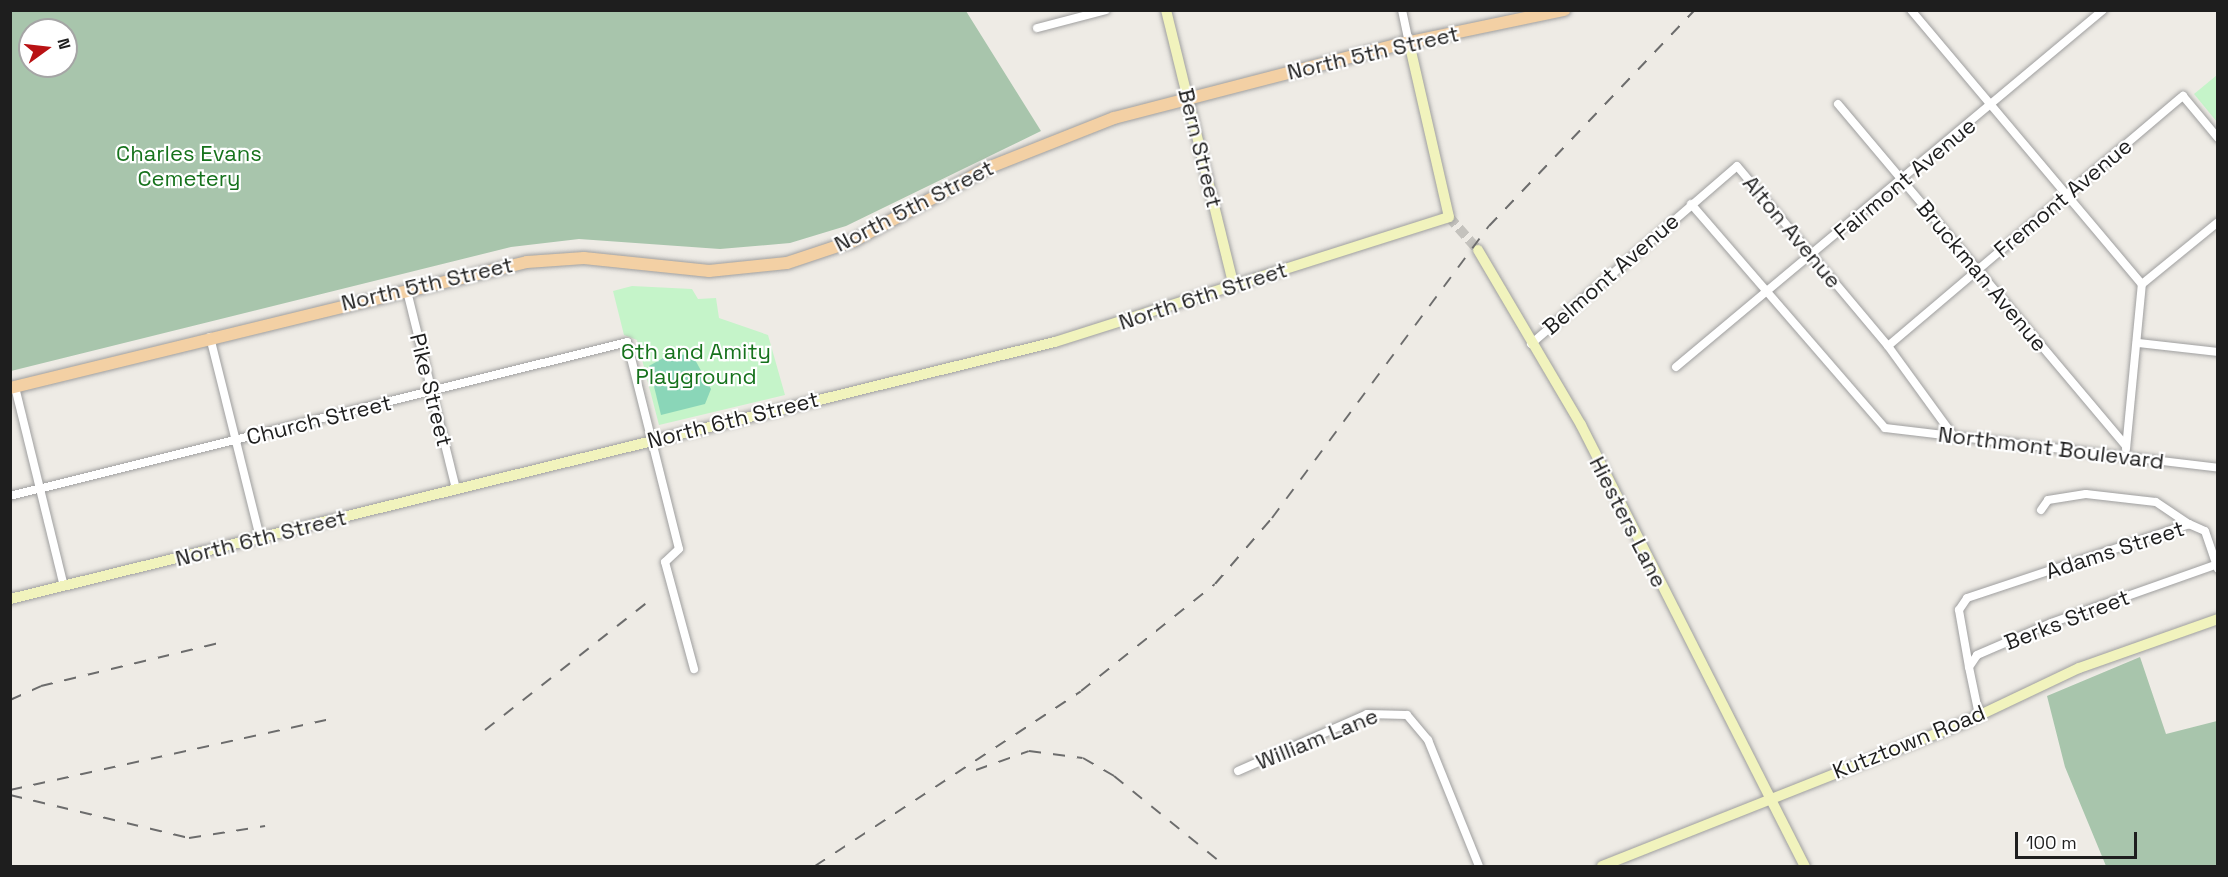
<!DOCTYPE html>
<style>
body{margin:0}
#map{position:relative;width:2228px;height:877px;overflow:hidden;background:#eeebe5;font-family:"Space Grotesk",sans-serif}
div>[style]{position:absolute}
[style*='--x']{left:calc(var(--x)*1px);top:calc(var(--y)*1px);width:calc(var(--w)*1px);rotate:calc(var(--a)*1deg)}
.cemetery>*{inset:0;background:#a8c5ac}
.park>*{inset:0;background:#c5f4c9}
.pitch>*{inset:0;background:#8ad6b8}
.secondary-tunnel>*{height:10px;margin-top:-5px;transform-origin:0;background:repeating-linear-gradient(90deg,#c4c2bd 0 10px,transparent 0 15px)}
.roads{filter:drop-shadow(0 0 2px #9f9f9f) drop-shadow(0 0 2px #9f9f9f)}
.street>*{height:8px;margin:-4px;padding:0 4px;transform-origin:4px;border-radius:4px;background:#fff}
.secondary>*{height:10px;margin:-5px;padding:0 5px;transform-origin:5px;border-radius:5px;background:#f1f3bd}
.primary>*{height:12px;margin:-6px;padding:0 6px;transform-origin:6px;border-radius:6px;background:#f3d0a4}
.rail>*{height:2px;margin-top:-1px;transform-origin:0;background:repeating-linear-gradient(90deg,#6c6c6c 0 12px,transparent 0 24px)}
span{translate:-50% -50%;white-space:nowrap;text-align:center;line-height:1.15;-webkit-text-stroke:4.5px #fff;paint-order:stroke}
.street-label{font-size:22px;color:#1e1e1e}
.park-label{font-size:22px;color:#16721c}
.frame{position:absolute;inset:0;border:12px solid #1e1e1e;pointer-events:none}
.north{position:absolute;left:18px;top:18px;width:60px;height:60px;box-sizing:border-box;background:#fff;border:2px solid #a5a5a5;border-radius:50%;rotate:75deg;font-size:16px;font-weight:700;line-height:24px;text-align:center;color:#1e1e1e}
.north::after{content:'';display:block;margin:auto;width:21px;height:27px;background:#b91214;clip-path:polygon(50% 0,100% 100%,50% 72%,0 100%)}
.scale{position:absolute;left:2015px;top:832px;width:122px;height:27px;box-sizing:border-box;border:3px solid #1e1e1e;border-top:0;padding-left:8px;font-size:18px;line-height:21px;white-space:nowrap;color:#1e1e1e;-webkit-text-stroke:4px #fff;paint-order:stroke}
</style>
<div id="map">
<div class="cemetery">
<div style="clip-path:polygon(evenodd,11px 10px,966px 11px,1041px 131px,846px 226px,790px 243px,720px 249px,579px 239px,511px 247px,11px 371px,11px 10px,30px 30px,66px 30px,66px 66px,30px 66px,30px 30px)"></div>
<div style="clip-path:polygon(2140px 657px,2166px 734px,2217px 721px,2217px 866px,2106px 866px,2065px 767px,2047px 696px)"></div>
</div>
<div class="park">
<div style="clip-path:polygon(2217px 75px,2217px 122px,2194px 94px)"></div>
<div style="clip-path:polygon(632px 286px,692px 289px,698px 299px,716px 298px,719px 318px,768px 335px,785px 395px,659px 425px,637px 340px,624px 335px,613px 291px)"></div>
</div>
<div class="pitch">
<div style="clip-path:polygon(672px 353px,693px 356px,711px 389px,705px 404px,661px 415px,649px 366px)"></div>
</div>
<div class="secondary-tunnel">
<div style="--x:1449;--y:217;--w:44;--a:48.7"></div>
</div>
<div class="roads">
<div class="street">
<div style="--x:1402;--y:10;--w:34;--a:78"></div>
<div style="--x:1911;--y:10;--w:358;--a:49.9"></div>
<div style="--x:1037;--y:28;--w:71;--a:-14.6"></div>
<div style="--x:1838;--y:104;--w:447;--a:49.9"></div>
<div style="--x:1691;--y:204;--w:296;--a:49.1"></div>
<div style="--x:1885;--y:428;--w:335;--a:6.8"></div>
<div style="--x:407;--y:291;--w:204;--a:76.1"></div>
<div style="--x:210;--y:337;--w:207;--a:76"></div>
<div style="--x:2138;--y:343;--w:81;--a:6.4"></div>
<div style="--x:1531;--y:344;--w:272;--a:-40.8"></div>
<div style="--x:1737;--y:166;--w:235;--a:50"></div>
<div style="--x:1888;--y:346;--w:112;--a:54"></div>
<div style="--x:1888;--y:346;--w:387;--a:-40.3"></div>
<div style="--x:2183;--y:96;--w:55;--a:50.2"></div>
<div style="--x:1676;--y:367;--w:557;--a:-39.9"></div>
<div style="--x:15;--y:387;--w:205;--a:76.2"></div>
<div style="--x:2126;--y:449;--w:166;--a:-84.5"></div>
<div style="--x:2142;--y:284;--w:98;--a:-39.2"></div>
<div style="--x:10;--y:496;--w:636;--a:-14.01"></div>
<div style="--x:627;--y:342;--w:213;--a:75.9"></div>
<div style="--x:679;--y:549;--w:19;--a:137"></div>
<div style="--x:665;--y:562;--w:111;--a:74.8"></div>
<div style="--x:2041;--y:510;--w:12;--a:-55"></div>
<div style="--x:2048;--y:500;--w:38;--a:-9"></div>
<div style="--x:2086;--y:494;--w:70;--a:6.5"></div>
<div style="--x:2156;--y:502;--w:40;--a:34"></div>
<div style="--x:1969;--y:667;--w:58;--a:-100"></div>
<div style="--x:1959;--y:610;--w:14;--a:-56"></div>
<div style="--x:1967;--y:598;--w:234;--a:-18.4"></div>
<div style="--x:2189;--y:524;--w:17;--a:24"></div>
<div style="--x:2205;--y:531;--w:40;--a:71.1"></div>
<div style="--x:1979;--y:715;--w:49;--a:-101.8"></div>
<div style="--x:1969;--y:667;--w:14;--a:-56"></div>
<div style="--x:1977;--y:655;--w:81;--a:-23.4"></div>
<div style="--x:2051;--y:623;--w:177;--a:-19.5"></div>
<div style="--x:1238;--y:771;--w:141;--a:-23.8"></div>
<div style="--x:1367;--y:714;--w:40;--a:1.4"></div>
<div style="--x:1407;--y:715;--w:33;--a:50"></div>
<div style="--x:1428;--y:740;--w:136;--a:68"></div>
</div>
<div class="secondary">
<div style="--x:1166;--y:10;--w:284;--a:76.2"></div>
<div style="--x:1478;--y:250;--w:203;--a:59.5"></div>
<div style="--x:1581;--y:425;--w:495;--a:63.1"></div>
<div style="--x:10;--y:599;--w:1076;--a:-13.82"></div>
<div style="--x:1055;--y:342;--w:413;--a:-17.6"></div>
<div style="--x:1449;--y:217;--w:179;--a:-102.9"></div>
<div style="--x:1602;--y:866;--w:388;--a:-21.6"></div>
<div style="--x:1963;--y:723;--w:128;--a:-25.4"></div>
<div style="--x:2079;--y:668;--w:147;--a:-19.4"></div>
</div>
<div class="primary">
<div style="--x:10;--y:388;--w:532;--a:-13.7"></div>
<div style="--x:527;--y:262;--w:57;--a:-4"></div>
<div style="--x:584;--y:258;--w:126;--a:5.9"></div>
<div style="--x:709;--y:271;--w:78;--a:-5.9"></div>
<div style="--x:787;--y:263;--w:70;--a:-18.4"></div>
<div style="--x:853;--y:241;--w:156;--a:-28.4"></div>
<div style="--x:990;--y:167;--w:133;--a:-21.6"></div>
<div style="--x:1114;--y:118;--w:296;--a:-14.5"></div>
<div style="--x:1401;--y:44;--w:167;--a:-11.8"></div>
</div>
</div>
<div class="rail">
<div style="--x:10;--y:700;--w:34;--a:-24"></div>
<div style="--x:41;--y:686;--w:183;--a:-13.6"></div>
<div style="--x:485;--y:730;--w:210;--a:-38.2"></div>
<div style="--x:976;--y:770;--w:56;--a:-19.7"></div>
<div style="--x:1029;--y:751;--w:54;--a:7.4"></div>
<div style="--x:1083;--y:758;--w:36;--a:30"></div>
<div style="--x:1114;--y:776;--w:143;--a:39"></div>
<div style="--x:10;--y:790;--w:327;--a:-12.5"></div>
<div style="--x:10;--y:795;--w:184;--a:13.5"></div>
<div style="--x:189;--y:838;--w:77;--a:-9"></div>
<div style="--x:815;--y:866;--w:318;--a:-33.3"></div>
<div style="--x:1081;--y:691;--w:171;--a:-38.6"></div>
<div style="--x:1215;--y:584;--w:87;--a:-49.2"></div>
<div style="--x:1272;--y:518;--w:364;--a:-53.4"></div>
<div style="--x:1489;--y:226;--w:298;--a:-46.4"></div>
</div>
<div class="street-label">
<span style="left:1373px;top:53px;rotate:-13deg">North 5th Street</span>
<span style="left:1200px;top:148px;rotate:76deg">Bern Street</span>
<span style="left:1905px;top:179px;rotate:-40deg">Fairmont Avenue</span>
<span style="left:2063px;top:198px;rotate:-40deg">Fremont Avenue</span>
<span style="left:914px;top:206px;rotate:-27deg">North 5th Street</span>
<span style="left:1792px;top:232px;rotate:50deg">Alton Avenue</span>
<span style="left:1611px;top:274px;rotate:-41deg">Belmont Avenue</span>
<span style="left:1982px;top:276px;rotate:50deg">Bruckman Avenue</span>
<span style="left:427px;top:284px;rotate:-13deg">North 5th Street</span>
<span style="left:1203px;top:296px;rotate:-18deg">North 6th Street</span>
<span style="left:431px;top:390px;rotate:76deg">Pike Street</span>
<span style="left:319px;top:420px;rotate:-14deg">Church Street</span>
<span style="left:733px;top:420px;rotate:-14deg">North 6th Street</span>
<span style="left:2051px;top:448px;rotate:7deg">Northmont Boulevard</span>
<span style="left:1628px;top:522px;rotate:63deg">Hiesters Lane</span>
<span style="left:261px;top:538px;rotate:-14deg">North 6th Street</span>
<span style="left:2115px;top:550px;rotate:-18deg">Adams Street</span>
<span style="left:2067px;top:620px;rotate:-21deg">Berks Street</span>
<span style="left:1317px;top:739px;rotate:-22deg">William Lane</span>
<span style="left:1909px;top:742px;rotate:-22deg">Kutztown Road</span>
</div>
<div class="park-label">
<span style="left:189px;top:166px">Charles Evans<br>Cemetery</span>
<span style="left:696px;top:364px">6th and Amity<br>Playground</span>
</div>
<div class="frame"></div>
<div class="north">N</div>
<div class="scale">100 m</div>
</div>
